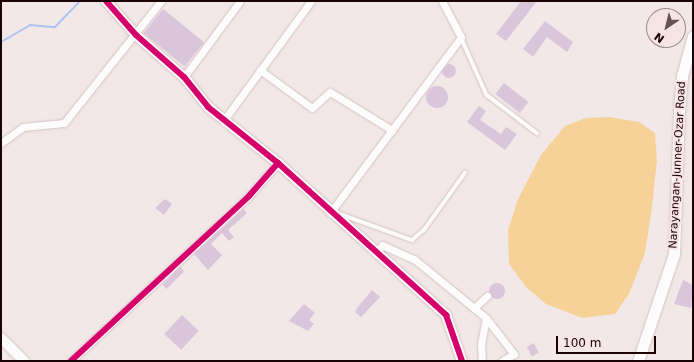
<!DOCTYPE html>
<style>
body{margin:0}
#map{position:relative;width:694px;height:362px;overflow:hidden;background:#f2e8e8;font-family:"DejaVu Sans",sans-serif}
div>[style]{position:absolute}
[style*='--x']{left:calc(var(--x)*1px);top:calc(var(--y)*1px);width:calc(var(--w)*1px);rotate:calc(var(--a)*1deg)}
.green>*{inset:0;background:#f6d298}
.stream>*{height:2px;margin:-1px;padding:0 1px;transform-origin:1px;border-radius:1px;background:#abc4ef}
.building>*{inset:0;background:#dac6da;transform-origin:0 0}
.round{border-radius:50%}
.roads{filter:drop-shadow(0 0 1px #d6c3c3) drop-shadow(0 0 1px #d6c3c3)}
.lane>*{height:3.5px;margin:-1.75px;padding:0 1.75px;transform-origin:1.75px;border-radius:1.75px;background:#fdfcfc}
.street>*{height:7px;margin:-3.5px;padding:0 3.5px;transform-origin:3.5px;border-radius:3.5px;background:#fdfcfc}
.secondary>*{height:10px;margin:-5px;padding:0 5px;transform-origin:5px;border-radius:5px;background:#fdfcfc}
.primary>*{height:11px;margin:-5.5px;padding:0 5.5px;transform-origin:5.5px;border-radius:5.5px;background:#fdfcfc}
.cycleway>*{height:6px;margin:-3px;padding:0 3px;transform-origin:3px;border-radius:3px;background:#d6006c}
span{translate:-50% -50%;white-space:nowrap;text-align:center;line-height:1.15;-webkit-text-stroke:4px #f6e4e4;paint-order:stroke}
.street-label{font-size:11px;color:#1b0304}
.frame{position:absolute;inset:0;border:2px solid #1b0304;pointer-events:none}
.north{position:absolute;left:646px;top:8px;width:40px;height:40px;box-sizing:border-box;background:#f6e4e4;border:1px solid #9e8a8a;border-radius:50%;rotate:215deg;font-size:11px;font-weight:700;line-height:16px;text-align:center;color:#1b0304}
.north::after{content:'';display:block;margin:auto;width:14px;height:18px;background:#665354;clip-path:polygon(50% 0,100% 100%,50% 72%,0 100%)}
.scale{position:absolute;left:556px;top:336px;width:100px;height:18px;box-sizing:border-box;border:2px solid #1b0304;border-top:0;padding-left:5px;font-size:12px;line-height:14px;white-space:nowrap;color:#1b0304;-webkit-text-stroke:3px #f6e4e4;paint-order:stroke}
</style>
<div id="map">
<div class="green">
<div style="clip-path:polygon(609px 117px,639px 122px,655px 133px,657px 160px,652px 207px,645px 253px,629px 294px,615px 314px,582px 318px,546px 304px,526px 287px,509px 264px,508px 230px,518px 199px,541px 155px,565px 126px,586px 118px)"></div>
</div>
<div class="stream">
<div style="--x:1;--y:42;--w:34;--a:-30"></div>
<div style="--x:30;--y:25;--w:25;--a:5"></div>
<div style="--x:55;--y:27;--w:36;--a:-46"></div>
</div>
<div class="building">
<div style="clip-path:polygon(521px 1px,537px 1px,506px 41px,496px 34px)"></div>
<div style="left:163px;top:9px;width:53px;height:31px;rotate:39deg"></div>
<div style="clip-path:polygon(545px 21px,573px 42px,567px 52px,547px 37px,533px 57px,523px 49px)"></div>
<div class="round" style="left:442px;top:64px;width:14px;height:14px"></div>
<div style="left:504px;top:83px;width:31px;height:14px;rotate:38deg"></div>
<div class="round" style="left:426px;top:86px;width:22px;height:22px"></div>
<div style="clip-path:polygon(479px 106px,486px 111px,480px 120px,501px 134px,506px 127px,517px 134px,505px 150px,467px 122px)"></div>
<div style="clip-path:polygon(165px 199px,172px 204px,164px 215px,155px 208px)"></div>
<div style="clip-path:polygon(243px 209px,247px 213px,228px 230px,234px 237px,229px 241px,222px 233px,211px 244px,222px 255px,208px 270px,194px 254px)"></div>
<div style="left:180px;top:267px;width:6px;height:25px;rotate:45deg"></div>
<div style="clip-path:polygon(683px 280px,693px 285px,691px 308px,674px 304px)"></div>
<div class="round" style="left:489px;top:283px;width:16px;height:16px"></div>
<div style="clip-path:polygon(372px 290px,380px 297px,361px 317px,355px 312px,357px 308px)"></div>
<div style="clip-path:polygon(304px 304px,315px 313px,309px 320px,314px 324px,308px 331px,289px 321px)"></div>
<div style="left:182px;top:315px;width:23px;height:26px;rotate:43deg"></div>
<div style="left:534px;top:343px;width:11px;height:8px;rotate:63deg"></div>
</div>
<div class="roads">
<div class="lane">
<div style="--x:461;--y:37;--w:64;--a:65.9"></div>
<div style="--x:487;--y:95;--w:63;--a:37.2"></div>
<div style="--x:340;--y:214;--w:77;--a:19.9"></div>
<div style="--x:412;--y:240;--w:16;--a:-40"></div>
<div style="--x:424;--y:230;--w:70;--a:-54.3"></div>
</div>
<div class="street">
<div style="--x:260;--y:70;--w:64;--a:36.2"></div>
<div style="--x:312;--y:108;--w:24;--a:-42"></div>
<div style="--x:330;--y:92;--w:73;--a:31.5"></div>
<div style="--x:184;--y:77;--w:94;--a:-53.6"></div>
<div style="--x:224;--y:120;--w:147;--a:-53.8"></div>
<div style="--x:1;--y:143;--w:27;--a:-36"></div>
<div style="--x:23;--y:127;--w:41;--a:-5.6"></div>
<div style="--x:64;--y:123;--w:156;--a:-51.5"></div>
<div style="--x:330;--y:213;--w:219;--a:-53.3"></div>
<div style="--x:461;--y:37;--w:41;--a:-117.8"></div>
<div style="--x:376;--y:254;--w:11;--a:-56"></div>
<div style="--x:382;--y:245;--w:35;--a:24"></div>
<div style="--x:414;--y:259;--w:93;--a:39.3"></div>
<div style="--x:486;--y:318;--w:26;--a:101"></div>
<div style="--x:481;--y:344;--w:17;--a:87"></div>
<div style="--x:474;--y:308;--w:18;--a:-43"></div>
<div style="--x:486;--y:318;--w:46;--a:52.1"></div>
<div style="--x:514;--y:354;--w:14;--a:150"></div>
<div style="--x:71;--y:361;--w:243;--a:-42.8"></div>
<div style="--x:249;--y:196;--w:44;--a:-48.7"></div>
</div>
<div class="secondary">
<div style="--x:106;--y:1;--w:45;--a:48.6"></div>
<div style="--x:136;--y:35;--w:64;--a:41.2"></div>
<div style="--x:184;--y:77;--w:38;--a:51"></div>
<div style="--x:208;--y:107;--w:90;--a:38.7"></div>
<div style="--x:278;--y:163;--w:227;--a:42.1"></div>
<div style="--x:446;--y:315;--w:49;--a:70.8"></div>
<div style="--x:1;--y:338;--w:33;--a:45"></div>
</div>
<div class="primary">
<div style="--x:638;--y:361;--w:113;--a:-71.4"></div>
<div style="--x:674;--y:254;--w:144;--a:-88"></div>
<div style="--x:679;--y:110;--w:34;--a:-85"></div>
<div style="--x:682;--y:76;--w:41;--a:-74.6"></div>
</div>
</div>
<div class="cycleway">
<div style="--x:106;--y:1;--w:45;--a:48.6"></div>
<div style="--x:136;--y:35;--w:64;--a:41.2"></div>
<div style="--x:184;--y:77;--w:38;--a:51"></div>
<div style="--x:208;--y:107;--w:90;--a:38.7"></div>
<div style="--x:278;--y:163;--w:227;--a:42.1"></div>
<div style="--x:446;--y:315;--w:49;--a:70.8"></div>
<div style="--x:71;--y:361;--w:243;--a:-42.8"></div>
<div style="--x:249;--y:196;--w:44;--a:-48.7"></div>
</div>
<div class="street-label">
<span style="left:678px;top:165px;rotate:-87deg">Narayangan-Junner-Ozar Road</span>
</div>
<div class="frame"></div>
<div class="north">N</div>
<div class="scale">100 m</div>
</div>
